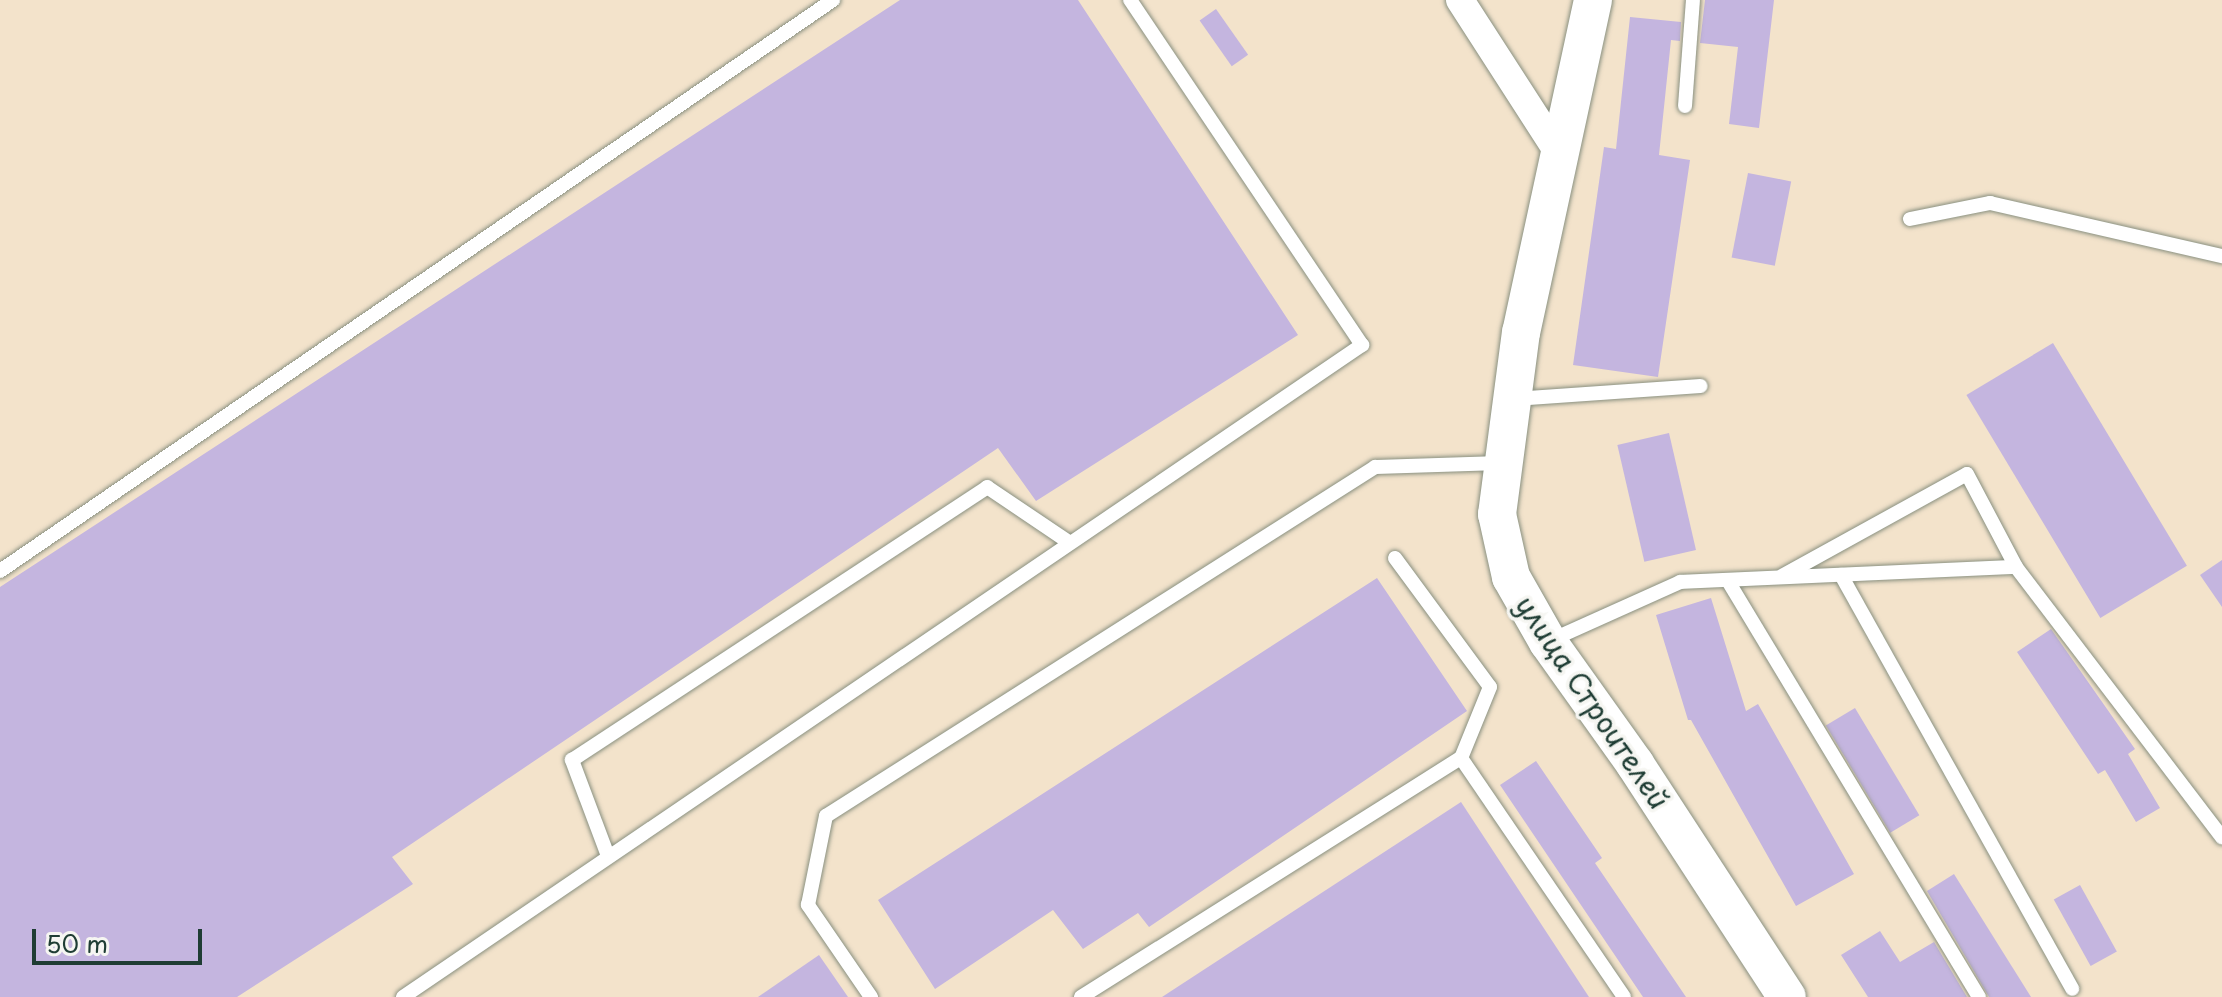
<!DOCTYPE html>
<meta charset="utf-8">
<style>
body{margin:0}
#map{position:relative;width:2222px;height:997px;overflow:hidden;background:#f3e3cb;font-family:"Playpen Sans",sans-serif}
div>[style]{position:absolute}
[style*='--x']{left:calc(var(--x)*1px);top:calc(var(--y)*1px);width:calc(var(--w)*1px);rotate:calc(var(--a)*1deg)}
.building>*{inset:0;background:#c4b5df;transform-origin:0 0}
.roads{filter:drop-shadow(0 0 2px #899080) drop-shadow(0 0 2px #899080)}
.lane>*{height:14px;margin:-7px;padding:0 7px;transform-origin:7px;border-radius:7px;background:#fff}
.street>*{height:28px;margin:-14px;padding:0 14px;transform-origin:14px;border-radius:14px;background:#fff}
.secondary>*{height:38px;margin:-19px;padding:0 19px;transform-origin:19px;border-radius:19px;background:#fff}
span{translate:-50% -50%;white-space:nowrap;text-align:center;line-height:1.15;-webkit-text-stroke:7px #f6f6f2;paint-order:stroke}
.street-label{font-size:28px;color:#1f3d34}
.scale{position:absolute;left:32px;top:929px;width:170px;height:36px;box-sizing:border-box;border:4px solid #1f3d34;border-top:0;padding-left:10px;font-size:24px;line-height:28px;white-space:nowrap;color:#1f3d34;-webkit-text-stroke:6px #f6f6f2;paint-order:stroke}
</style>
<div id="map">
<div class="building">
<div style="clip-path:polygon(900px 0,1078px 0,1298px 335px,1036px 501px,998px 448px,392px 857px,413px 884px,237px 997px,0 997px,0 587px)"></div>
<div style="clip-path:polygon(1705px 0,1774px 0,1759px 128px,1729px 124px,1738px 47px,1700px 43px)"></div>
<div style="left:1216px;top:9px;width:56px;height:20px;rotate:55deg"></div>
<div style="clip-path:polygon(1630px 17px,1681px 22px,1680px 41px,1671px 40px,1659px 155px,1690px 160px,1658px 377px,1573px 365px,1604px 147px,1616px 149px)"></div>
<div style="left:1748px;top:173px;width:44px;height:86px;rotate:11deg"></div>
<div style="left:2053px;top:343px;width:260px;height:101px;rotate:59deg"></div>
<div style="left:1669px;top:433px;width:120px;height:53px;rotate:77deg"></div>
<div style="clip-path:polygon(2222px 560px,2222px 607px,2200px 575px)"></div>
<div style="clip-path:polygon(1377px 578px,1467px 711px,1149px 927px,1138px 913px,1083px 949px,1053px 910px,935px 989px,878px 900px)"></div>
<div style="clip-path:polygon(1711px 598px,1746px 711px,1758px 704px,1854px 874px,1796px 906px,1691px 720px,1688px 720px,1656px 615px)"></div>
<div style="clip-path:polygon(2051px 629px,2135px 749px,2128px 754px,2160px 808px,2136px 822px,2105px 770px,2098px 774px,2017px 652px)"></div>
<div style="left:1855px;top:708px;width:125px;height:34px;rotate:59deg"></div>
<div style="clip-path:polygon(1536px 761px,1602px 858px,1595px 863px,1686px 997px,1643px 997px,1500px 785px)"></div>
<div style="clip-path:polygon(1461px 802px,1589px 997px,1162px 997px)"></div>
<div style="clip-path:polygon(1954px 874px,2031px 997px,1989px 997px,1927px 891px)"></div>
<div style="left:2080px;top:885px;width:76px;height:30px;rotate:61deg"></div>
<div style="clip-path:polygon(1880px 931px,1900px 962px,1934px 942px,1967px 997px,1868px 997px,1841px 955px)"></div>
<div style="clip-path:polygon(819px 955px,848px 997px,758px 997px)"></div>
</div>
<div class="roads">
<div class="lane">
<div style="--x:1685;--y:106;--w:106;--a:-85.7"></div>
<div style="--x:1910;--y:219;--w:82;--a:-11.3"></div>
<div style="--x:1990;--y:203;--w:238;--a:12.9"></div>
<div style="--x:1514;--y:399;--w:187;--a:-4"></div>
<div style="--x:1395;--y:558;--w:160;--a:53.6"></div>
<div style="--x:1490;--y:687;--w:77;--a:112.2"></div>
<div style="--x:1461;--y:758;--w:289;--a:55.7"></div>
<div style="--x:0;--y:571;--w:1010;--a:-34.43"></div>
<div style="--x:1841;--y:575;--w:474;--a:60.8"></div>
<div style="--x:1782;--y:576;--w:211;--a:-28.9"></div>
<div style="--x:1967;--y:474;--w:105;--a:62.2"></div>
<div style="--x:1728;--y:581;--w:486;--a:58.9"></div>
<div style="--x:1549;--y:641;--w:144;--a:-24.2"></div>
<div style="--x:1680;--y:582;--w:336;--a:-2.6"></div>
<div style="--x:2016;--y:567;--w:340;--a:52.7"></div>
<div style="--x:608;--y:856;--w:103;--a:-110.6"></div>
<div style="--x:572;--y:760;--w:497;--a:-33.3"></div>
<div style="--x:987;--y:487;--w:100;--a:34"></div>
<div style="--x:403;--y:997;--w:1160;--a:-34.21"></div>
<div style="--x:1362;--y:345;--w:416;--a:-123.9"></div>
<div style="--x:871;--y:997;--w:112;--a:-124.4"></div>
<div style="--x:808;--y:905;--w:91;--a:-78.6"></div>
<div style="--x:826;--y:816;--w:651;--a:-32.44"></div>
<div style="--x:1375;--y:467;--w:126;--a:-1.8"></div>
<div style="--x:1081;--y:997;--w:449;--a:-32.2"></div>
</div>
<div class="street">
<div style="--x:1460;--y:0;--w:187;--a:57.2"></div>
</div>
<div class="secondary">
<div style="--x:1593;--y:0;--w:340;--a:102.2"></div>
<div style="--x:1521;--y:332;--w:184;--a:97.5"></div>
<div style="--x:1497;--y:514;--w:65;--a:77.5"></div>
<div style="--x:1511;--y:577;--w:75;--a:60.4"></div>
<div style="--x:1548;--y:642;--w:150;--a:54.5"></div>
<div style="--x:1635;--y:764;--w:278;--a:56.9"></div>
</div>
</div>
<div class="street-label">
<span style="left:1593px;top:702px;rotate:56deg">улица Строителей</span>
</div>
<div class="scale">50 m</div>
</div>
